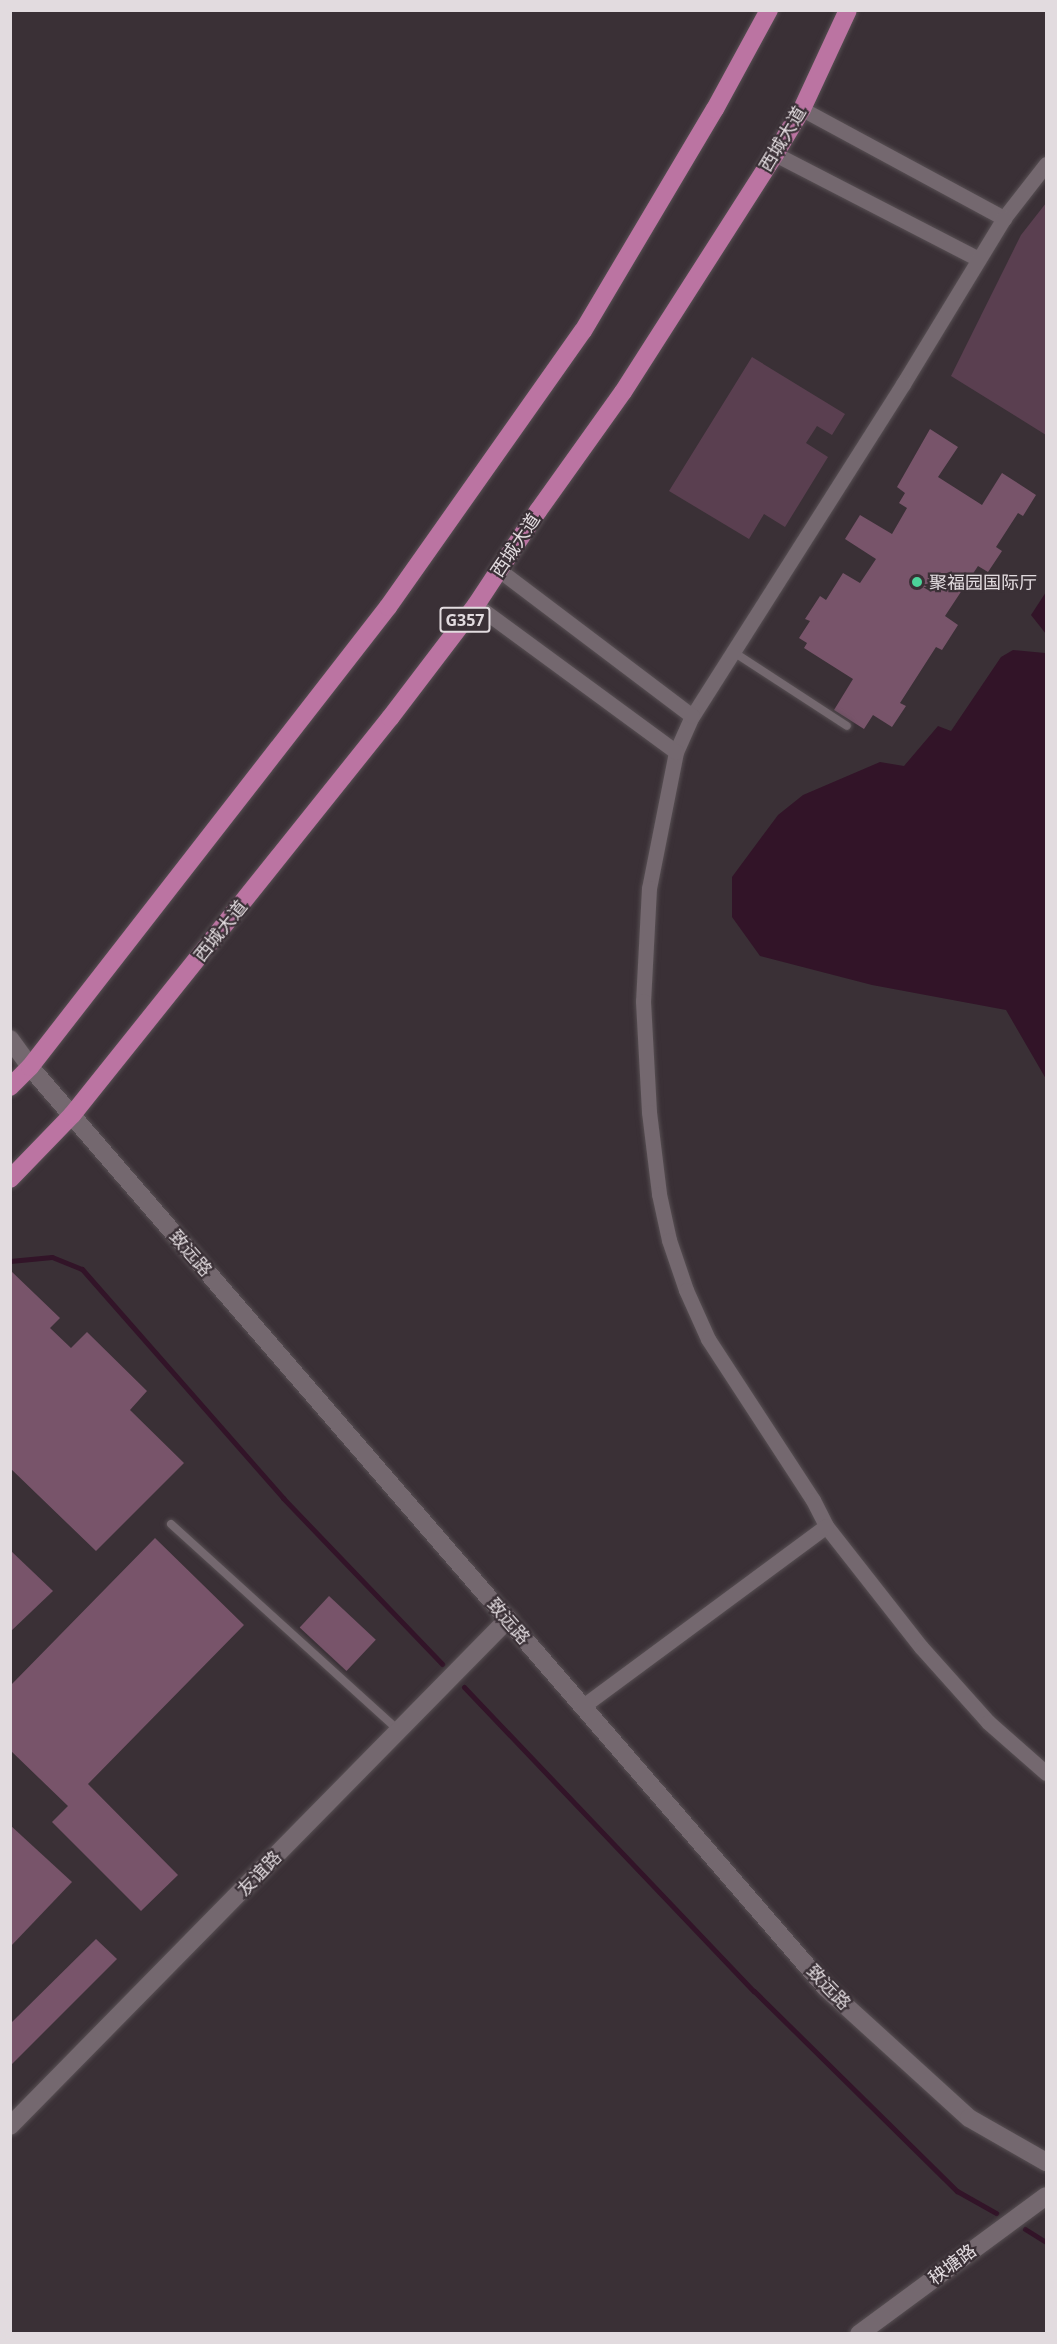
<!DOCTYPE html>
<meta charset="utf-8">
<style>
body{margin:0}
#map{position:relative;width:1057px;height:2344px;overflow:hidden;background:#3a3036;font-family:"Noto Sans","Noto Sans SC",sans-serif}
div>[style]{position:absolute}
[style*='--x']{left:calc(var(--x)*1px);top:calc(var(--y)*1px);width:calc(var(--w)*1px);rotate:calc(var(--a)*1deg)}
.green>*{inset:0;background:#5a3f50}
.water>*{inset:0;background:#321428}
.stream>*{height:5px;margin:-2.5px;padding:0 2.5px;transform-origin:2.5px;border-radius:2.5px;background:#321428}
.building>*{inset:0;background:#78546a;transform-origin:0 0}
.roads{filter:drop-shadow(0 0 2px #574f53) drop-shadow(0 0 2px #574f53)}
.service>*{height:8px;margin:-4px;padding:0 4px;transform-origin:4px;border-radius:4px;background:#74686f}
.minor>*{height:15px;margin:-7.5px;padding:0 7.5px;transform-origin:7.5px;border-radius:7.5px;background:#74686f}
.tertiary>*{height:18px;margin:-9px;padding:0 9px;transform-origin:9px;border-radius:9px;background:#74686f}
.secondary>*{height:18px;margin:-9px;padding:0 9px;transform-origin:9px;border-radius:9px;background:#74686f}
.trunk>*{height:18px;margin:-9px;padding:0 9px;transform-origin:9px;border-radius:9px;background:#bb74a2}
.dots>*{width:16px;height:16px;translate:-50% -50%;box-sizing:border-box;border:3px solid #3a3036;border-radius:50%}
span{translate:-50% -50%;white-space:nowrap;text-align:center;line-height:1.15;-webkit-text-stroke:4.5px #3a3036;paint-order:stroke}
.shield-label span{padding:2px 4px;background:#3a3036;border:2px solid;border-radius:4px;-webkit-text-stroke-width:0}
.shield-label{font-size:16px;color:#e2dbdf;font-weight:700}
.street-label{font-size:18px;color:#e2dbdf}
.poi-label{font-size:18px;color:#e2dbdf}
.left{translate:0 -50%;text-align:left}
.frame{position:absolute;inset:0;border:12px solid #e2dbdf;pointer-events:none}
</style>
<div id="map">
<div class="green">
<div style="clip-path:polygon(1046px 203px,1046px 435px,951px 376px,1021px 235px)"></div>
<div style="clip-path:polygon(752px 357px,845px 414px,832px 435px,817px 426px,806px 443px,828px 457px,785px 527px,764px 514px,749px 539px,669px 491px)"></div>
</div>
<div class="water">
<div style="clip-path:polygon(1046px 592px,1046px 634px,1031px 615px)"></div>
<div style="clip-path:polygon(1046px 649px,1046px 1079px,1006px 1010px,872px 985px,760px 956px,732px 917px,732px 877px,778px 815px,803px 795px,880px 762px,904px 766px,938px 726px,951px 731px,1001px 657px,1013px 650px,1045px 653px)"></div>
</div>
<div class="stream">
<div style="--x:10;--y:1261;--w:42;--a:-5.4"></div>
<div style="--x:52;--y:1257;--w:32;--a:22"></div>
<div style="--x:82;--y:1269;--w:305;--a:48.7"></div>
<div style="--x:283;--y:1498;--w:230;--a:46.2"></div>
<div style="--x:464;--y:1687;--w:420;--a:46.4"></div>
<div style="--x:754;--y:1991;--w:285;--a:44.6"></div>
<div style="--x:957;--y:2191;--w:45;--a:29.4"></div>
<div style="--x:1025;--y:2229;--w:25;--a:32"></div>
</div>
<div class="building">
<div style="clip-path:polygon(930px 429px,958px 447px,938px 477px,982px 505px,1002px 473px,1036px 495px,1023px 516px,1018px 513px,996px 547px,1002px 551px,988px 572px,978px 566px,945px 616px,958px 625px,942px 650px,936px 647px,900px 703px,906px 706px,892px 727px,873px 715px,864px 729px,834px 710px,853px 679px,804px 648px,807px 643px,799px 638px,810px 621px,805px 619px,820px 596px,826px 600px,843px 573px,860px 583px,876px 559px,845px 539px,860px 515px,892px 534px,907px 508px,899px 503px,905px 493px,897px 487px)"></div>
<div style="clip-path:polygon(10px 1270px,60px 1318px,50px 1328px,71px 1348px,87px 1332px,147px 1391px,130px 1410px,184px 1463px,96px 1551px,10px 1468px)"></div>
<div style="clip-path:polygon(155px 1538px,244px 1625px,88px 1784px,178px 1875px,141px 1911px,52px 1822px,68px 1806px,10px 1750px,10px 1686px)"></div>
<div style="clip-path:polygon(10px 1550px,53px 1591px,10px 1632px)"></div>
<div style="left:329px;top:1596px;width:64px;height:43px;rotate:43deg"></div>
<div style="clip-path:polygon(10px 1825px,72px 1882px,10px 1947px)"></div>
<div style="clip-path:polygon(96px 1939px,117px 1959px,10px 2066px,10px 2024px)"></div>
</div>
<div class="roads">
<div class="service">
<div style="--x:732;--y:651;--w:137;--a:33.1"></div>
<div style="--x:171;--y:1524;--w:307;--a:42.2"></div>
</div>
<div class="minor">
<div style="--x:802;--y:109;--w:230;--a:28.4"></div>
<div style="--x:775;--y:154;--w:229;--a:27.3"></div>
<div style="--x:1046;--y:164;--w:68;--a:127.9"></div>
<div style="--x:1004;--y:218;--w:194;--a:121.3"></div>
<div style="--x:903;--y:384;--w:393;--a:122.4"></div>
<div style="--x:692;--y:716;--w:39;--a:114"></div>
<div style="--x:676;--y:752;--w:139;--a:101.2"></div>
<div style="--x:649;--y:888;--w:113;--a:93"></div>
<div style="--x:643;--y:1001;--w:111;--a:86.9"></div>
<div style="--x:649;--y:1112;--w:83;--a:83"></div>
<div style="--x:659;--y:1194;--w:47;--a:77.7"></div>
<div style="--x:669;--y:1240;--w:53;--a:71.2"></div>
<div style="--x:686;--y:1290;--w:54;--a:65.8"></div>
<div style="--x:708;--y:1339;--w:192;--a:56.9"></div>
<div style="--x:813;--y:1500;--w:29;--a:63"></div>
<div style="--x:826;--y:1526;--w:154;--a:51.9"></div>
<div style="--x:921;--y:1647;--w:101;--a:48.2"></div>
<div style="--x:988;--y:1722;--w:77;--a:41.3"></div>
<div style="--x:499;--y:570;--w:242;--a:37.1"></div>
<div style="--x:476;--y:605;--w:248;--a:36.3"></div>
<div style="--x:583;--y:1706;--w:302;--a:-36.5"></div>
</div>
<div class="tertiary">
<div style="--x:10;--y:2126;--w:711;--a:-45.51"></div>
</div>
<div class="secondary">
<div style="--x:10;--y:1039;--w:34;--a:54"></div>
<div style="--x:30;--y:1067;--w:1217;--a:49.16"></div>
<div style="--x:826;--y:1988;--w:193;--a:42.3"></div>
<div style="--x:969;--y:2118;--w:89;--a:29.7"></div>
<div style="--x:859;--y:2334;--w:232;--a:-36.4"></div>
</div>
<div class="trunk">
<div style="--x:10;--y:1087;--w:28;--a:-45"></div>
<div style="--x:30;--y:1067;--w:583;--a:-52.11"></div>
<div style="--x:388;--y:607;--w:338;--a:-54.8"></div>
<div style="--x:583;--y:331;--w:258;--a:-59.3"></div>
<div style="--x:715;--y:109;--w:113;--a:-61.4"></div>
<div style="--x:10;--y:1179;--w:89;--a:-45.9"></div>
<div style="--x:72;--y:1115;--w:509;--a:-51.31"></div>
<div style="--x:390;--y:718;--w:142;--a:-52.7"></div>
<div style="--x:476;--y:605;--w:113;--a:-56.6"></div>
<div style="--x:538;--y:511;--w:146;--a:-54.5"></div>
<div style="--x:623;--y:392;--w:282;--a:-57.4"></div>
<div style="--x:775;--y:154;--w:52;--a:-59"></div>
<div style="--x:802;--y:109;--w:109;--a:-65.1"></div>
</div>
</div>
<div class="dots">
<div style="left:917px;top:582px;background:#4cd39a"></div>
</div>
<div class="shield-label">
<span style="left:465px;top:620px">G357</span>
</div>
<div class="street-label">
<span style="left:782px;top:139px;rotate:-59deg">西城大道</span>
<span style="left:515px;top:545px;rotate:-56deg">西城大道</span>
<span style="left:220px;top:931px;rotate:-51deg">西城大道</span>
<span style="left:191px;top:1253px;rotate:49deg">致远路</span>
<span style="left:509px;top:1621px;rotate:49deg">致远路</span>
<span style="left:259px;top:1873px;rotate:-46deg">友谊路</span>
<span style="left:829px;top:1987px;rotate:46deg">致远路</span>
<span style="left:952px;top:2264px;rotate:-37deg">秧塘路</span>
</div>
<div class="poi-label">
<span class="left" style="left:929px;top:582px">聚福园国际厅</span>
</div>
<div class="frame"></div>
</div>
